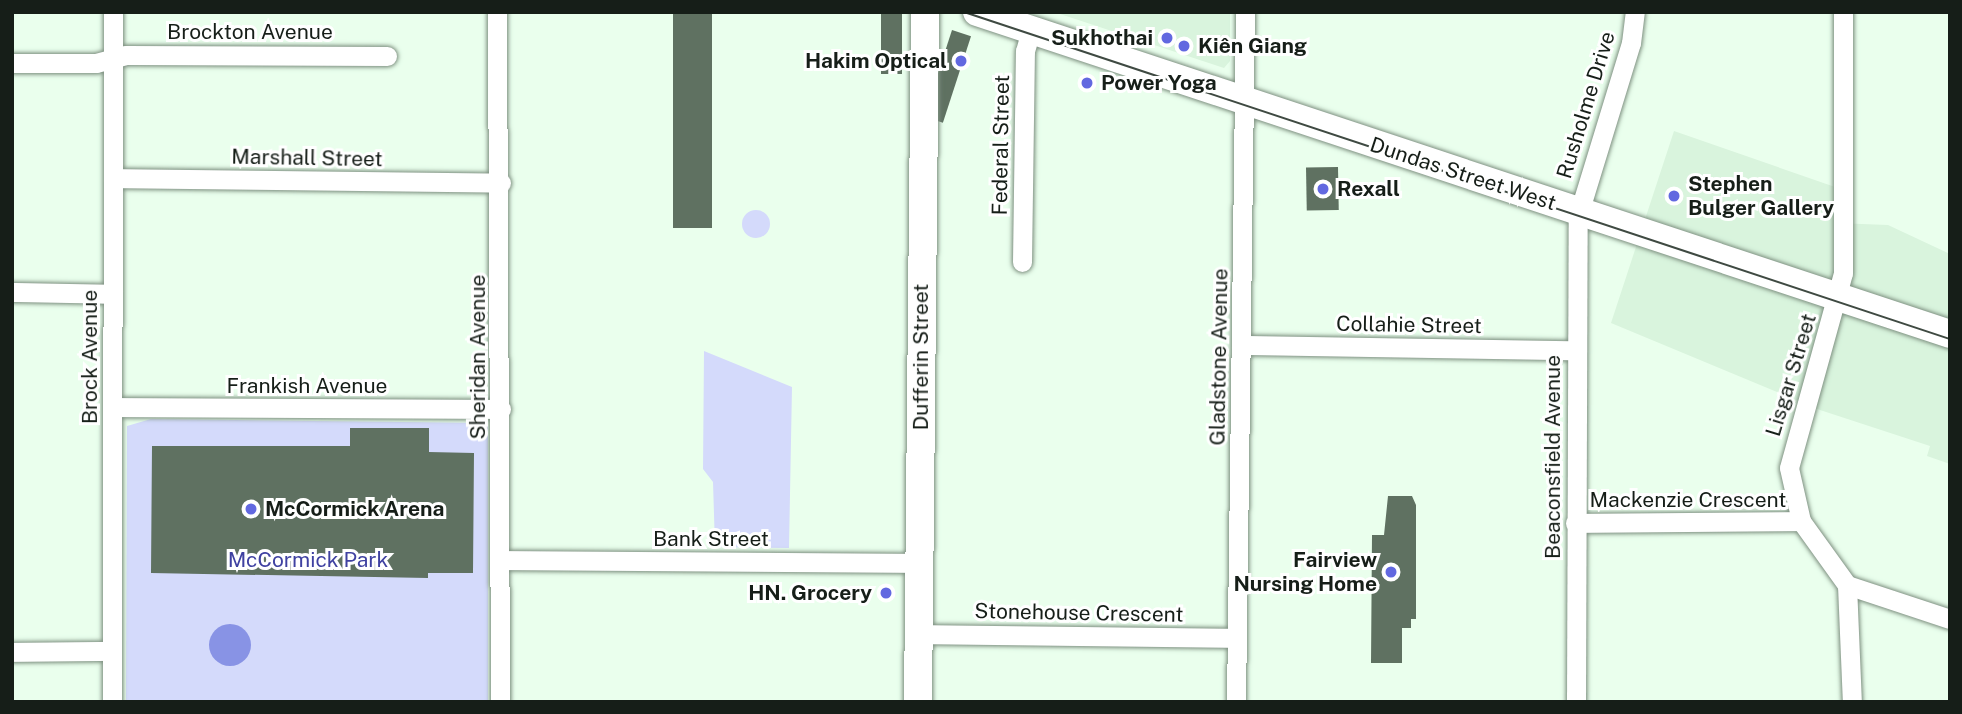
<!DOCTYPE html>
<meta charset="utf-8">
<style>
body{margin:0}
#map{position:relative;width:1962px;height:714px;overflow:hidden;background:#eaffed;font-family:"Public Sans",sans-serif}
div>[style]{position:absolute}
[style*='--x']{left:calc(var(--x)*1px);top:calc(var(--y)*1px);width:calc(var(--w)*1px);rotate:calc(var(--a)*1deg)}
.built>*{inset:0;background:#d9f4dd}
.green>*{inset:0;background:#d4dafb}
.round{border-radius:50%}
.water>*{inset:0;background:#8893e5}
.building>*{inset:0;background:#5f7161;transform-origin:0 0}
.roads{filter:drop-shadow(0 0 2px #7e9181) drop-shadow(0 0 2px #7e9181)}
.minor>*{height:19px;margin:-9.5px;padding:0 9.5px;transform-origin:9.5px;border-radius:9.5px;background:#fff}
.secondary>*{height:28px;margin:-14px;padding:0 14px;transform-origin:14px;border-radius:14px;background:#fff}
.tram>*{height:2px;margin:-1px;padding:0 1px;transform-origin:1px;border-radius:1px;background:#3f4a42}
.dots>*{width:19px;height:19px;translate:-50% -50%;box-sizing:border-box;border:4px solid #fff;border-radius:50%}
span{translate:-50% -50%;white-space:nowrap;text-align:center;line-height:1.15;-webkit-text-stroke:6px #fff;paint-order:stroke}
.street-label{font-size:21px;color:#161e18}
.poi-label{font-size:21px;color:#161e18;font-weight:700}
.right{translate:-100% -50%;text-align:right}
.left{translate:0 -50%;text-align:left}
.park-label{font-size:21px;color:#3f41a1}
.frame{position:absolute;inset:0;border:14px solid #161e18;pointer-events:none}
</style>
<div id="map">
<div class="built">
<div style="clip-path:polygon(1054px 12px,1230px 12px,1230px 61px,1224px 68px)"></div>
<div style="clip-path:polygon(1674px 131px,1835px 187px,1836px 223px,1888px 225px,1950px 254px,1950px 464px,1927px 456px,1930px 446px,1820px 410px,1611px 323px)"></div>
</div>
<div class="green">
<div class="round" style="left:742px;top:210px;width:28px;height:28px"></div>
<div style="clip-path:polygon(704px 351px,792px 387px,789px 548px,715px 547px,713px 482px,703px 469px)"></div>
<div style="clip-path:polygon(151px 419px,488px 423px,488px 702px,126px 702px,127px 426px)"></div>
</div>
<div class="water">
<div class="round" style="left:209px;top:624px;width:42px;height:42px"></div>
</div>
<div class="building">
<div style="left:673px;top:12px;width:39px;height:216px"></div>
<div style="left:881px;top:12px;width:21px;height:62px"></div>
<div style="left:952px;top:30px;width:20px;height:91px;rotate:18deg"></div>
<div style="left:1338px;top:167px;width:43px;height:32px;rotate:89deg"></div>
<div style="clip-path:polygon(350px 428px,429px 428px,429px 452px,474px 453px,473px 573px,428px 573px,428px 578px,151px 573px,152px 446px,350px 446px)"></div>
<div style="clip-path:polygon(1388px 496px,1412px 496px,1416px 505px,1416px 619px,1411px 619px,1411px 628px,1402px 628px,1402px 663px,1371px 663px,1372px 535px,1384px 535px)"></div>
</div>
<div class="roads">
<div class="minor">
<div style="--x:497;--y:12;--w:690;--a:89.75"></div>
<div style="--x:1843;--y:12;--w:261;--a:90"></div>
<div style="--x:1843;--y:273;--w:202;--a:105.5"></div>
<div style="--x:1789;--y:468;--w:54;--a:77.2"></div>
<div style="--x:1801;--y:521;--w:79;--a:54.3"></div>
<div style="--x:1847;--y:585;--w:117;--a:87.6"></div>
<div style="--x:12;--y:63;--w:84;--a:0"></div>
<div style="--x:96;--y:63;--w:31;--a:-15"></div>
<div style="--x:126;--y:55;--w:261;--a:0.2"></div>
<div style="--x:113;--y:178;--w:388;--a:0.7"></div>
<div style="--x:1022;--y:262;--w:211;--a:-89.2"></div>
<div style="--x:1025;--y:51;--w:22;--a:-74"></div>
<div style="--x:12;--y:292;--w:101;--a:1.1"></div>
<div style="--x:1241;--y:345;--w:335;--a:0.9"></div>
<div style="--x:113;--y:407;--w:388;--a:0.3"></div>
<div style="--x:1575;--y:523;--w:226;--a:-0.5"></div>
<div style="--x:502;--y:560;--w:418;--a:0.4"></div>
<div style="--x:1847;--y:585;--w:108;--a:18.3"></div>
<div style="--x:920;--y:634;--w:317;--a:0.7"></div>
<div style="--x:12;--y:652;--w:100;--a:-0.6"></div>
<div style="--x:112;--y:702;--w:690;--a:-89.92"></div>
<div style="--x:1236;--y:702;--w:690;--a:-89.25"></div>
<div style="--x:1576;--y:702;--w:486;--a:-89.8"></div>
<div style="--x:1578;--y:216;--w:181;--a:-73"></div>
<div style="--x:1631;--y:43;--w:31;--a:-83"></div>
</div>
<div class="secondary">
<div style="--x:977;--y:12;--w:1025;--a:18.31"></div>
<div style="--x:918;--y:702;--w:690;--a:-89.42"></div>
</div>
</div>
<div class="tram">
<div style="--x:964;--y:12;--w:1039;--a:18.35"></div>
</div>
<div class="dots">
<div style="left:1167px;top:38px;background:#6268e0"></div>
<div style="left:1184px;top:46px;background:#6268e0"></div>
<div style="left:961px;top:61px;background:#6268e0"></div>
<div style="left:1087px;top:83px;background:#6268e0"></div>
<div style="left:1323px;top:189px;background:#6268e0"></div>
<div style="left:1674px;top:196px;background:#6268e0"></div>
<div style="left:251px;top:509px;background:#6268e0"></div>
<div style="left:1391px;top:572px;background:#6268e0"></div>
<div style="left:886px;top:593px;background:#6268e0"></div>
</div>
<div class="street-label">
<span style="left:250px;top:32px">Brockton Avenue</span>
<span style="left:1586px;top:105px;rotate:-73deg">Rusholme Drive</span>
<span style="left:1001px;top:145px;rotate:-89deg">Federal Street</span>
<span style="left:307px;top:158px;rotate:1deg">Marshall Street</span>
<span style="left:1463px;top:174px;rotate:18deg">Dundas Street West</span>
<span style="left:1409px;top:325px;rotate:1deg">Collahie Street</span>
<span style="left:90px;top:357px;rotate:-90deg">Brock Avenue</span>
<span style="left:478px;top:357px;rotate:-90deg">Sheridan Avenue</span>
<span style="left:921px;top:357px;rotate:-90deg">Dufferin Street</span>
<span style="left:1219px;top:357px;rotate:-89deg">Gladstone Avenue</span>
<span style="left:1791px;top:375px;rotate:-73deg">Lisgar Street</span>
<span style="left:307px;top:386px">Frankish Avenue</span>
<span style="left:1553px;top:457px;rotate:-90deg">Beaconsfield Avenue</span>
<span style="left:1688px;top:500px">Mackenzie Crescent</span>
<span style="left:711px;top:539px">Bank Street</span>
<span style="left:1079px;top:613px;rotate:1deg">Stonehouse Crescent</span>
</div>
<div class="poi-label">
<span class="right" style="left:1153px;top:38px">Sukhothai</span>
<span class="left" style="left:1198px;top:46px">Kiên Giang</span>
<span class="right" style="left:947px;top:61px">Hakim Optical</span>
<span class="left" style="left:1101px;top:83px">Power Yoga</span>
<span class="left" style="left:1688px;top:196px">Stephen<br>Bulger Gallery</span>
<span class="left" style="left:1337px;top:189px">Rexall</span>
<span class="left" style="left:265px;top:509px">McCormick Arena</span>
<span class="right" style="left:1377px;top:572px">Fairview<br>Nursing Home</span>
<span class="right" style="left:872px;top:593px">HN. Grocery</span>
</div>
<div class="park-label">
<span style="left:308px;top:560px">McCormick Park</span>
</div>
<div class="frame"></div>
</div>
